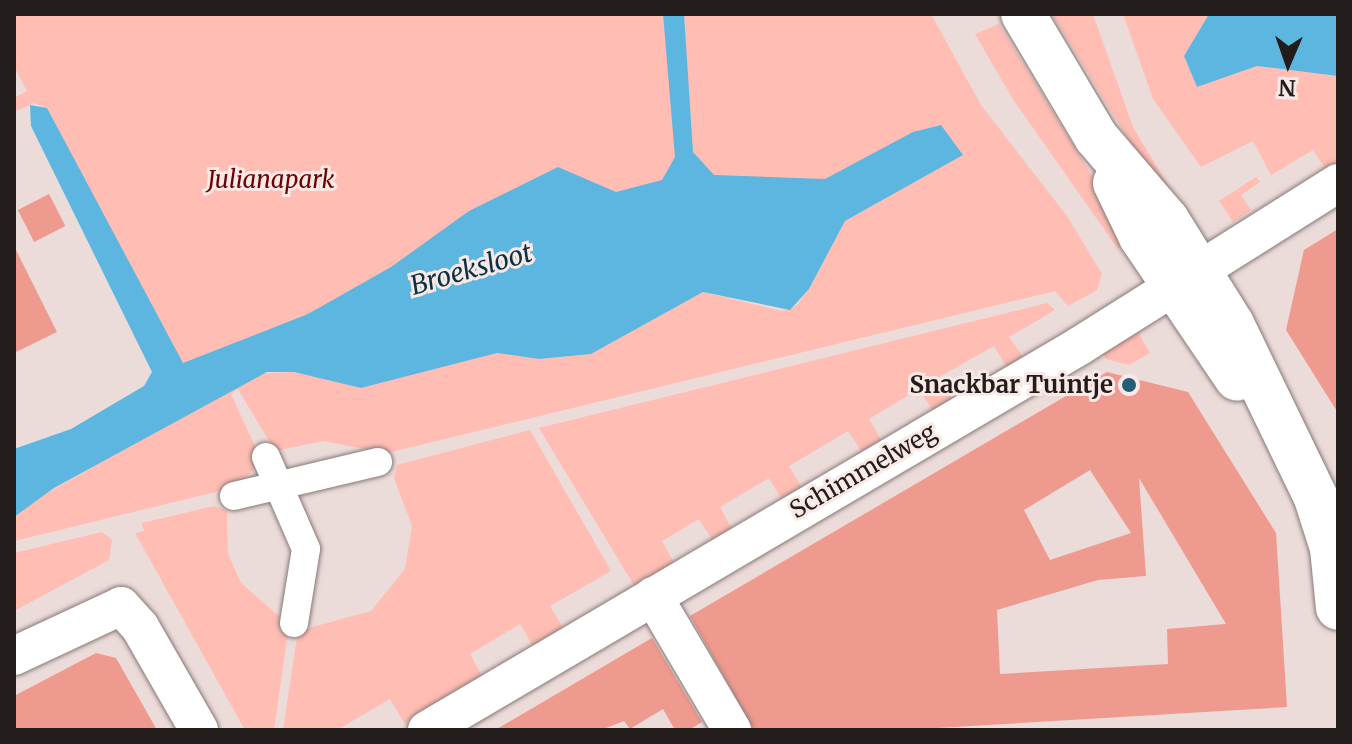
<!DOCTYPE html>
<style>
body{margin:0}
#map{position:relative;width:1352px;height:744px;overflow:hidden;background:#ebdbd9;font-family:Merriweather,serif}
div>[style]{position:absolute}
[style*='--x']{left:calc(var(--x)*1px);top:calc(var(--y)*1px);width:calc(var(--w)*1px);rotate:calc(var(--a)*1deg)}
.green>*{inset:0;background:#ffbdb3}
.water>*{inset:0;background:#5cb6df}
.building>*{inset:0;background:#ef9a8e;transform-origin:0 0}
.roads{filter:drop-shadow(0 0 2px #877977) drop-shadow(0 0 2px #877977)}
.pedestrian>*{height:28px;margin:-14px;padding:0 14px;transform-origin:14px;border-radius:14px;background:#fff}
.minor>*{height:38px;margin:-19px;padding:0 19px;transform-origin:19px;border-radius:19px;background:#fff}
.tertiary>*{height:44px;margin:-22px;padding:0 22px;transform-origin:22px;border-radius:22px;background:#fff}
.dots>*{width:22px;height:22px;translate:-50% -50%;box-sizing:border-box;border:4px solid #f9e9e6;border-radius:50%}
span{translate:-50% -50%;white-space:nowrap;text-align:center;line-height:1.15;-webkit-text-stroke:6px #f9e9e6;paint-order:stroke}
.park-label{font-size:24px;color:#6b0203;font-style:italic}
.poi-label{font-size:24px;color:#221c1b;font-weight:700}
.right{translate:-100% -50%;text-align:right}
.street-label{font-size:24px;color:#221c1b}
.water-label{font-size:26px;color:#093344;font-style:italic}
.frame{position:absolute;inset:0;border:16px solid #221c1b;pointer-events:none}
.north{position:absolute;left:1248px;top:24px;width:80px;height:80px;-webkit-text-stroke:6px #f9e9e6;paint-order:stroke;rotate:182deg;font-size:22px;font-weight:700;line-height:32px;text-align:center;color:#221c1b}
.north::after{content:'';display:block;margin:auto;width:28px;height:36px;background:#221c1b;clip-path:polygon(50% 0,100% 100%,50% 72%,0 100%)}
</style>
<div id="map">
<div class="green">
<div style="clip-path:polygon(14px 14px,931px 14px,981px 105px,1067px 216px,1102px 274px,1097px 290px,1068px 306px,1055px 291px,387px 453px,323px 441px,275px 451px,238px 389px,231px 394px,257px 451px,256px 467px,236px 487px,14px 541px,14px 517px,42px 496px,258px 374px,294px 372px,361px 388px,497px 353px,539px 359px,591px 354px,703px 292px,782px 311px,797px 305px,809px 289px,845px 221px,963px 155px,184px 391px,173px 350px,47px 108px,34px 103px,17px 111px,14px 105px,14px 98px,27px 91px,14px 66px)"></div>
<div style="clip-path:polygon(1052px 14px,1093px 14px,1133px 127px,1182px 209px,1174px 214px)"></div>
<div style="clip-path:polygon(1123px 14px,1209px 14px,1184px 56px,1197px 87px,1257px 66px,1338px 76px,1338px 164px,1327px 171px,1313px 150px,1271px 175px,1253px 141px,1201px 167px,1153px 99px)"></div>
<div style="clip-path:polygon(999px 24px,1131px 240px,1118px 249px,1014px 101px,975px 34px)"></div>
<div style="clip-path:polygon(1256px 177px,1260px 182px,1241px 195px,1251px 210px,1233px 222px,1219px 201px)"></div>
<div style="clip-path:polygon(1047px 303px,1055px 310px,1009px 337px,1026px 361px,1009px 371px,994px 346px,939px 377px,954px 403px,935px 414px,919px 389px,869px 419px,882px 441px,862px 452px,848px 431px,789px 466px,802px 488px,782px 500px,769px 478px,720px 507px,732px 529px,713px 541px,699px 519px,662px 541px,674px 563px,635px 587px,539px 428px)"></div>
<div style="clip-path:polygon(1137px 330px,1150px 353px,1129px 365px,1106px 359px,1101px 351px)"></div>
<div style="clip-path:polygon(530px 430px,611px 571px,550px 606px,563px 628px,533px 646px,520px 624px,470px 654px,483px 678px,405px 724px,390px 699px,337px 730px,283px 730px,298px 631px,371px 611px,405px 569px,412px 526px,394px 478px,397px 465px)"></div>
<div style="clip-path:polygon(214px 506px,227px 511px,228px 554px,241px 583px,289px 625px,274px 730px,245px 730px,135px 533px,144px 531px,142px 523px)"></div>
<div style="clip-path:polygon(102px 532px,112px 540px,109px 560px,14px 611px,14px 553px)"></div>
</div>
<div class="water">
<div style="clip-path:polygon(663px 14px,684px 14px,693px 152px,714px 175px,825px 179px,913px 132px,941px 125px,963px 155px,845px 221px,809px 289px,790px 310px,703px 292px,591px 354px,539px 359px,497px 353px,361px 388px,294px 372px,267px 372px,54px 488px,14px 517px,14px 449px,71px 429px,144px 386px,152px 372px,31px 126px,30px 105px,47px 108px,183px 363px,308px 314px,391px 267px,469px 211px,558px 167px,616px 192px,662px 180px,675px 157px)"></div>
<div style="clip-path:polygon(1209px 14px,1338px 14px,1338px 76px,1257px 66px,1197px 87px,1184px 56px)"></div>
</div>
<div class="building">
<div style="left:49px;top:194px;width:36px;height:35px;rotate:63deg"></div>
<div style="clip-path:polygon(1338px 229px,1338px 413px,1286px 330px,1304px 250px)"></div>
<div style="clip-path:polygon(14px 246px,57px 332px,14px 353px)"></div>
<div style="clip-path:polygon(evenodd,1107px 372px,1188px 392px,1276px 533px,1287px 707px,904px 730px,754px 730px,690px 616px,1107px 372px,1090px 470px,1131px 533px,1050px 560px,1024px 510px,1090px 470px,1107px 372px,1139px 478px,1226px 624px,1167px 629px,1168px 664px,1000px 674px,997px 610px,1098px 580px,1146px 576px,1139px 478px)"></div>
<div style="clip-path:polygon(652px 638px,702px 722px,689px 730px,675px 730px,663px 709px,630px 729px,624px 721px,601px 730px,495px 730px)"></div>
<div style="clip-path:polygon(96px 653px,116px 658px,157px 730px,14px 730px,14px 696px)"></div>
</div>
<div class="roads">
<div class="pedestrian">
<div style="--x:266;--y:457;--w:100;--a:66.5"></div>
<div style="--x:306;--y:549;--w:75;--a:99.2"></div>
<div style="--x:234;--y:496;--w:148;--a:-13.3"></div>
</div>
<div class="minor">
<div style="--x:653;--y:596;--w:156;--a:59.5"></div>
<div style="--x:14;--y:656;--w:118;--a:-25"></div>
<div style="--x:121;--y:606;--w:28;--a:48"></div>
<div style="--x:140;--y:627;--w:119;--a:60.2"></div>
<div style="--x:427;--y:730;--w:759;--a:-30.48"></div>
<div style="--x:1081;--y:345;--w:304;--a:-32.2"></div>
</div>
<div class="tertiary">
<div style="--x:1023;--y:14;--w:143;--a:59.3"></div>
<div style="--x:1096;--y:137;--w:109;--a:49.5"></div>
<div style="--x:1167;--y:220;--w:123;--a:58"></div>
<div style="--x:1232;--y:324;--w:193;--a:64.2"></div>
<div style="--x:1316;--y:498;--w:52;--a:72.3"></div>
<div style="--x:1332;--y:548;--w:60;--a:84.3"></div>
<div style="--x:1115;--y:183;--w:60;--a:64.3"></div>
<div style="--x:1141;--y:237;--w:171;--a:55.9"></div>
</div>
</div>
<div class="dots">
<div style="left:1129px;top:385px;background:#245d77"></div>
</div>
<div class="park-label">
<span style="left:271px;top:180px">Julianapark</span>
</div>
<div class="poi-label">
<span class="right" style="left:1113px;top:385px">Snackbar Tuintje</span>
</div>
<div class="street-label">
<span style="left:863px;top:471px;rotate:-30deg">Schimmelweg</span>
</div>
<div class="water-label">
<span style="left:471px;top:269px;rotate:-16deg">Broeksloot</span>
</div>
<div class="frame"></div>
<div class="north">N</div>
</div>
